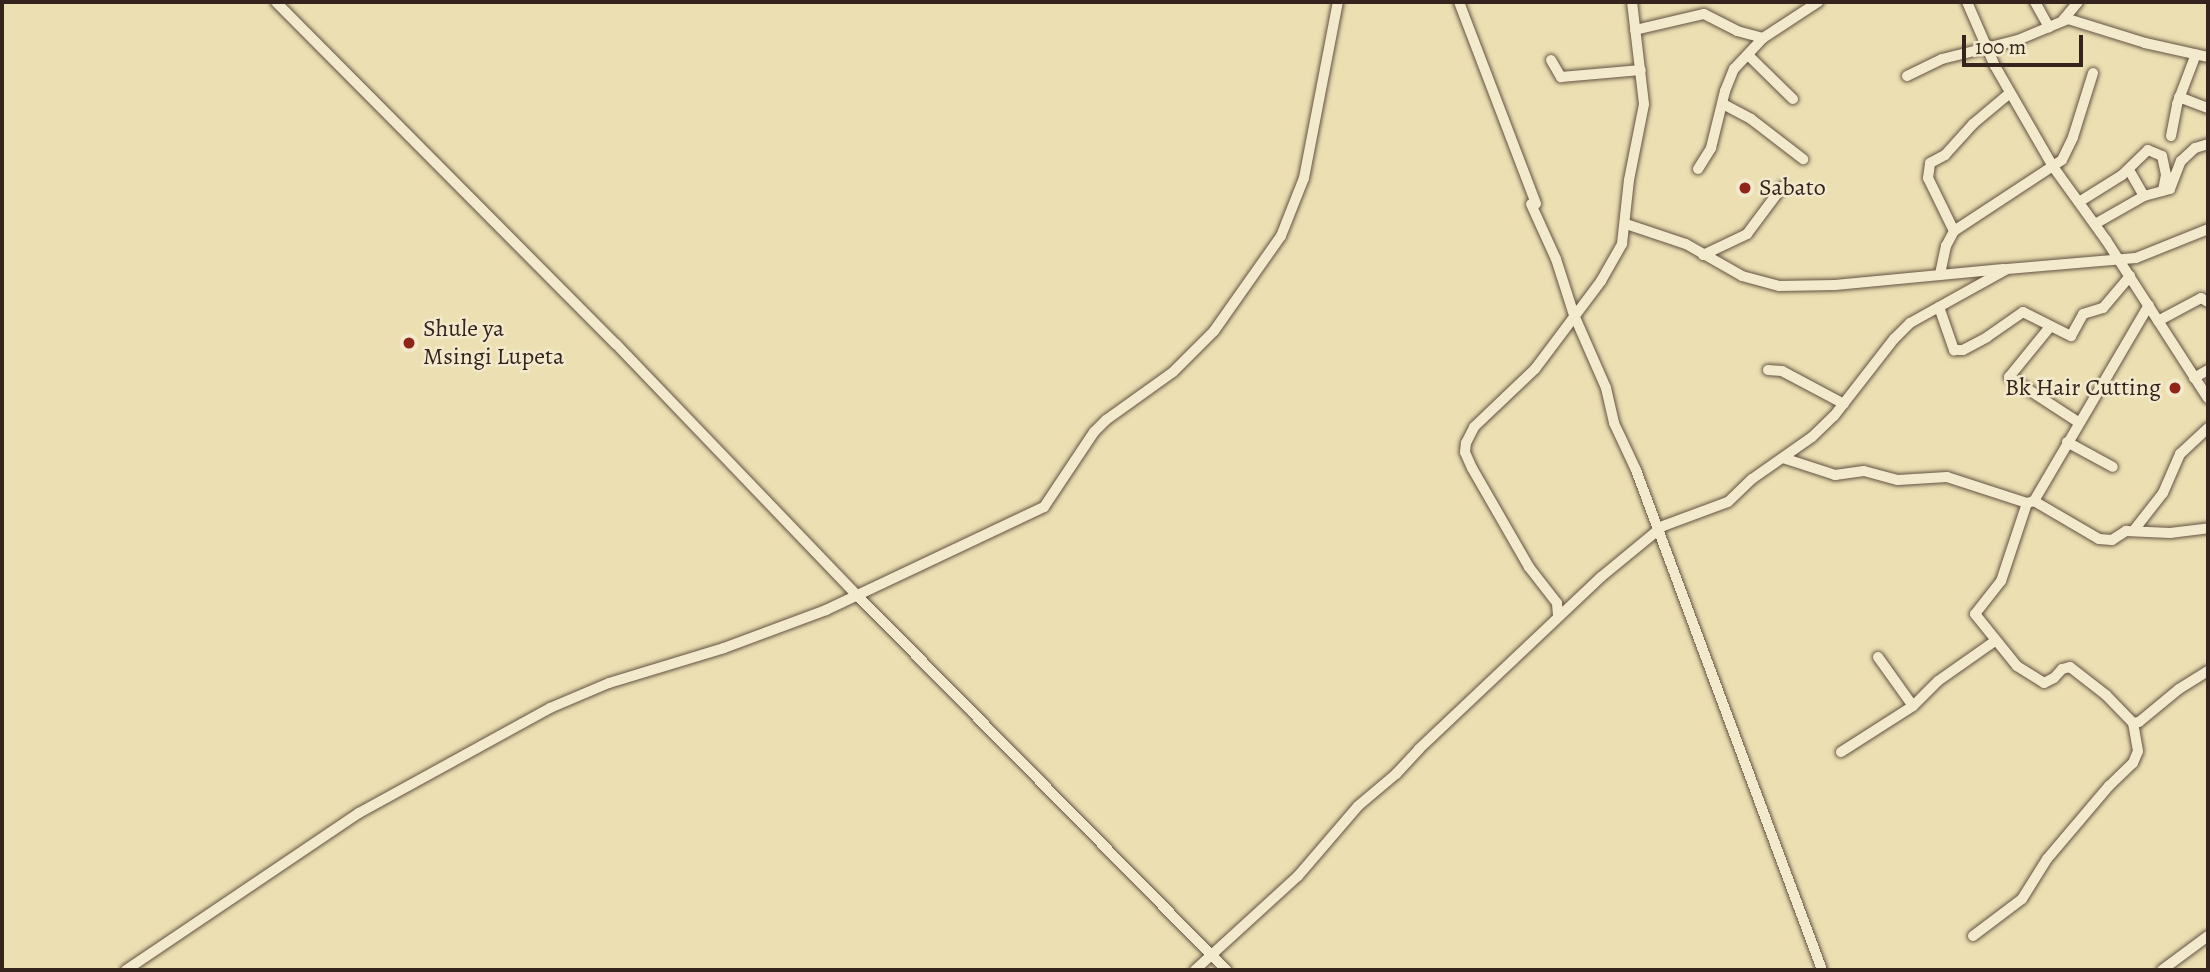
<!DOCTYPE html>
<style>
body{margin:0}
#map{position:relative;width:2210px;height:972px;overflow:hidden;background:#ecdfb2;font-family:Alegreya,serif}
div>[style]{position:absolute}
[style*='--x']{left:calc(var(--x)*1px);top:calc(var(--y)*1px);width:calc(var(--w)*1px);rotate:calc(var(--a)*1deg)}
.roads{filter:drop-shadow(0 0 2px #635342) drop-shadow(0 0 2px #635342)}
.minor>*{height:10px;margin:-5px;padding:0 5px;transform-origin:5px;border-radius:5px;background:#f3eacd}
.dots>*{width:19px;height:19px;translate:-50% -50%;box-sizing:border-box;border:4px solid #f3eacd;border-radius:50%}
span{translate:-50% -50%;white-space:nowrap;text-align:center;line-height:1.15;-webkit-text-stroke:5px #f3eacd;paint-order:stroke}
.poi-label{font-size:24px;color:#35241d}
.left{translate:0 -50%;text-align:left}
.right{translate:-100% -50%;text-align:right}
.frame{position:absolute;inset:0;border:4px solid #35241d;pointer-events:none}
.scale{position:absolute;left:1962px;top:35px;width:121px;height:32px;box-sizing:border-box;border:4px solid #35241d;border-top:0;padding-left:9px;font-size:21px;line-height:24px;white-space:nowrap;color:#35241d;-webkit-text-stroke:5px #f3eacd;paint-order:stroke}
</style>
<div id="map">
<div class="roads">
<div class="minor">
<div style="--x:276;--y:2;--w:482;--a:45.2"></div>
<div style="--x:616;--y:344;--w:349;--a:46.2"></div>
<div style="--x:858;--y:596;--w:525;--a:45.46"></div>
<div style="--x:1459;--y:2;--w:216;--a:69.1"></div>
<div style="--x:1967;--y:2;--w:70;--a:66.4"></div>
<div style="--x:1995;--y:66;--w:118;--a:60"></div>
<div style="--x:2054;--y:168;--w:89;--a:54.2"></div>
<div style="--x:2106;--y:240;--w:188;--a:57.2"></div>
<div style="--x:2035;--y:2;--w:29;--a:61"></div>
<div style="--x:2063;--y:20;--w:23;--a:-50"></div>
<div style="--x:1635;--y:30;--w:71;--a:-13.1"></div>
<div style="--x:1704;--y:14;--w:37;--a:27"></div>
<div style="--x:1737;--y:31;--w:27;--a:15"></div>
<div style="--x:1748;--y:55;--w:63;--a:44.4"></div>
<div style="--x:1551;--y:60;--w:20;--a:60"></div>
<div style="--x:1561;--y:77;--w:80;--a:-5"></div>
<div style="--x:1907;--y:76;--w:39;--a:-26"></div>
<div style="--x:1942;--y:59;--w:78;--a:-14"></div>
<div style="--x:2018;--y:40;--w:54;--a:-22.8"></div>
<div style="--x:2068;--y:19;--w:81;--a:17.3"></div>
<div style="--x:2145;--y:43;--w:65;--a:12.5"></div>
<div style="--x:2179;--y:97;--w:31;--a:21"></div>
<div style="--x:1723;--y:104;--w:32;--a:28"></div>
<div style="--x:1751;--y:119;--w:66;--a:37.6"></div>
<div style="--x:2171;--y:136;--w:33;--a:-79"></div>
<div style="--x:2177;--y:104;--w:53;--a:-69.2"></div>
<div style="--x:1698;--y:169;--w:25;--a:-58"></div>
<div style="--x:1711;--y:148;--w:59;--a:-76.2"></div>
<div style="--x:1725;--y:91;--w:24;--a:-68"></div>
<div style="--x:1734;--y:69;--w:42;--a:-46.9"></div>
<div style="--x:1763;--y:38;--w:66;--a:-33.2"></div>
<div style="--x:2129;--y:170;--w:30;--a:60"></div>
<div style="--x:2079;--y:202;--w:51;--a:-32.1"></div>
<div style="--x:2122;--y:175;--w:36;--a:-44"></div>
<div style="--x:2148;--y:150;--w:15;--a:23"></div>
<div style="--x:2162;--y:156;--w:19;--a:78"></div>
<div style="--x:2166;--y:175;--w:16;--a:101"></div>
<div style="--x:1531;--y:204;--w:60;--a:65.6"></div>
<div style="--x:1556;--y:259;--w:59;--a:72.2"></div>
<div style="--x:1574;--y:315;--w:80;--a:66.3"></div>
<div style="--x:1606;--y:388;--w:36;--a:77"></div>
<div style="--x:1614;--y:423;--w:52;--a:64.9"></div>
<div style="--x:1636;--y:470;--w:533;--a:69.59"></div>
<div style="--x:1626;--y:224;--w:63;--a:18.4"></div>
<div style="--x:1686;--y:244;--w:64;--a:29.7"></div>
<div style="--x:1742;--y:276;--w:38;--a:15"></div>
<div style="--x:1779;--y:286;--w:56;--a:-1"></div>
<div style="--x:1835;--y:285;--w:169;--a:-5.4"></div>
<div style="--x:2095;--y:224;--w:56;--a:-29.7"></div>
<div style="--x:2144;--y:196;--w:27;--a:-15"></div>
<div style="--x:2170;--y:189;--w:30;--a:-69"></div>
<div style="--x:2181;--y:161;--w:19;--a:-43"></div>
<div style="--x:2195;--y:148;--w:14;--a:-17"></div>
<div style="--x:1954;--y:231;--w:59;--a:-116.1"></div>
<div style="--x:1928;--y:178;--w:15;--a:-82"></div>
<div style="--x:1930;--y:163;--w:17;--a:-28"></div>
<div style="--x:1945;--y:155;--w:42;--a:-47.9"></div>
<div style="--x:1973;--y:124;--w:48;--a:-40"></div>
<div style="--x:1703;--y:255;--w:49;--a:-25.5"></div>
<div style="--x:1747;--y:234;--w:59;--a:-53.3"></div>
<div style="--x:1940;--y:274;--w:29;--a:-78"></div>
<div style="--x:1946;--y:246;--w:17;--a:-62"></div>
<div style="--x:1954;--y:231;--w:129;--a:-33.3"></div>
<div style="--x:2062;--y:160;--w:25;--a:-64"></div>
<div style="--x:2073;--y:137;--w:67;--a:-72.6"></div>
<div style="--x:1939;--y:307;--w:46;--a:70.8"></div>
<div style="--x:1954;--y:350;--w:9;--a:0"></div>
<div style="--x:1963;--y:350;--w:27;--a:-28"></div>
<div style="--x:1987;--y:337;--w:44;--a:-34.8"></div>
<div style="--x:2023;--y:312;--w:54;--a:26.6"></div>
<div style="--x:2071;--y:336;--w:25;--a:-61"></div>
<div style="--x:2083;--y:314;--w:21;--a:-17"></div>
<div style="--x:2103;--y:308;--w:42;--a:-49.8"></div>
<div style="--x:2158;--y:321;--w:49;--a:-28.1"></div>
<div style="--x:2201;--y:298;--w:8;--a:30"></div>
<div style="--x:2049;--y:328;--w:63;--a:129.2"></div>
<div style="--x:2009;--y:377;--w:82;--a:33.1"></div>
<div style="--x:1768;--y:370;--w:14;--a:4"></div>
<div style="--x:1782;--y:371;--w:70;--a:28"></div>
<div style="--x:2194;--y:378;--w:16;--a:-30"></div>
<div style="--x:2067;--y:442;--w:52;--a:28.5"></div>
<div style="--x:1783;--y:458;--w:55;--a:18.1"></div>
<div style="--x:1835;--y:475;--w:29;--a:-8"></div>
<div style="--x:1864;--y:471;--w:35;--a:15"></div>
<div style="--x:1898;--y:480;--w:49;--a:-3.5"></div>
<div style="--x:1947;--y:477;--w:84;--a:18"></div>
<div style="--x:2027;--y:503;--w:7;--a:-16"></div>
<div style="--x:2034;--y:501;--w:75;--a:30.3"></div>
<div style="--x:2099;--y:539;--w:13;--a:4"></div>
<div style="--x:2112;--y:540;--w:17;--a:-33"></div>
<div style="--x:2126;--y:531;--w:44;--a:2.6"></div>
<div style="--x:2170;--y:533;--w:38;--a:-7"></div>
<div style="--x:2034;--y:501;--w:227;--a:-59.6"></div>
<div style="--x:2027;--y:503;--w:82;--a:108.4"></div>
<div style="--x:2001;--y:581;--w:42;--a:128.2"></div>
<div style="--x:1975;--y:614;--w:67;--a:51.1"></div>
<div style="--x:2017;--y:666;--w:32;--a:32"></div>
<div style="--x:2044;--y:683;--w:11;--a:-27"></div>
<div style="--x:2054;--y:678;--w:12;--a:-48"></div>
<div style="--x:2062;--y:669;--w:8;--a:-14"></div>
<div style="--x:2070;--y:667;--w:46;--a:37.9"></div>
<div style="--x:2106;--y:695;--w:39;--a:46"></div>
<div style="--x:2133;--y:723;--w:6;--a:-9"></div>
<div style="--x:2139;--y:722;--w:52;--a:-39.5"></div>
<div style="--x:2179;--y:689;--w:34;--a:-32"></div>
<div style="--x:2134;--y:530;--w:47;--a:-51.9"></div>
<div style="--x:2163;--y:493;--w:43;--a:-66.4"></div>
<div style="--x:2180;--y:454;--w:38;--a:-43"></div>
<div style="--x:1558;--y:615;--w:12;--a:-95"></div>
<div style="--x:1557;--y:603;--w:46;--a:-127.9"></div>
<div style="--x:1529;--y:567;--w:114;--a:-119.9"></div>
<div style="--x:1472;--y:468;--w:17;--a:-114"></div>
<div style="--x:1465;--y:452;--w:9;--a:-84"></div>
<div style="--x:1466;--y:443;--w:18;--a:-63"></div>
<div style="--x:1474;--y:427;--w:84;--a:-43.6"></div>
<div style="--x:1535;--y:369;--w:110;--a:-53.1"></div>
<div style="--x:1601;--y:281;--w:43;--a:-60.4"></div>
<div style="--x:1622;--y:244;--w:64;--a:-83.8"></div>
<div style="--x:1629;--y:180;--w:77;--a:-78.8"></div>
<div style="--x:1644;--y:104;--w:103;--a:-96.7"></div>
<div style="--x:1878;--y:657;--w:60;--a:54.5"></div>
<div style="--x:1841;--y:752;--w:85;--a:-32.6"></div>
<div style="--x:1913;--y:706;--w:35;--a:-45"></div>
<div style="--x:1938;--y:681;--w:70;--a:-35.1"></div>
<div style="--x:1973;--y:936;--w:61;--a:-37.1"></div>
<div style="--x:2022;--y:899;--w:47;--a:-58"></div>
<div style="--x:2047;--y:859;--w:96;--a:-49.7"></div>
<div style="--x:2109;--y:786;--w:33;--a:-44"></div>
<div style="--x:2133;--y:763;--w:13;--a:-67"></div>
<div style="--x:2138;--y:751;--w:28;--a:-100"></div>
<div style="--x:126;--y:970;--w:281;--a:-34"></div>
<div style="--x:359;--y:813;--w:218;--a:-28.8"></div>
<div style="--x:550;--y:708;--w:64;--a:-23"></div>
<div style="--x:609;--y:683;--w:120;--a:-16.9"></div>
<div style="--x:724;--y:648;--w:109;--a:-20.4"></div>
<div style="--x:826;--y:610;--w:241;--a:-25.3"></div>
<div style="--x:1044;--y:507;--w:90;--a:-56.3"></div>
<div style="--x:1094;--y:432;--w:17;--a:-45"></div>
<div style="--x:1106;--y:420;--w:82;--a:-35.6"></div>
<div style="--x:1173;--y:372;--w:58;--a:-45"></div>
<div style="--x:1214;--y:331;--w:116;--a:-54.8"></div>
<div style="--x:1281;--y:236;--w:62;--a:-68.4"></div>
<div style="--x:1304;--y:178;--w:179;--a:-79.1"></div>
<div style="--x:1195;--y:970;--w:139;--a:-42.4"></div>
<div style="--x:1298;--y:876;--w:92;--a:-49.4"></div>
<div style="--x:1358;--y:806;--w:50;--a:-40.1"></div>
<div style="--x:1396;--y:774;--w:34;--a:-47"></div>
<div style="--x:1419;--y:749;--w:250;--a:-43.4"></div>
<div style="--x:1601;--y:577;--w:80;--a:-39.4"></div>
<div style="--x:1663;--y:526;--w:69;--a:-20.3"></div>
<div style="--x:1728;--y:502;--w:33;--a:-44"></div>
<div style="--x:1752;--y:479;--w:73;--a:-35"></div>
<div style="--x:1812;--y:437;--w:30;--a:-44"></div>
<div style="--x:1834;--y:416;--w:98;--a:-52.1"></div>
<div style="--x:1894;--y:339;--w:23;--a:-45"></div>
<div style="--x:1910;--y:323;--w:111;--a:-29.1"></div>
<div style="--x:2007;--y:269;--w:129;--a:-4.9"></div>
<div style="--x:2136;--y:258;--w:78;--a:-21.9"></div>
<div style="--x:2162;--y:970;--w:57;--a:-36.5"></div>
</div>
</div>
<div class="dots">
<div style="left:1745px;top:188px;background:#8f2418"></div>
<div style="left:409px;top:343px;background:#8f2418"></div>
<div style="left:2175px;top:388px;background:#8f2418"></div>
</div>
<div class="poi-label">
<span class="left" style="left:1759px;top:188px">Sabato</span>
<span class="left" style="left:423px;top:343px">Shule ya<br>Msingi Lupeta</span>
<span class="right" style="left:2161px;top:388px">Bk Hair Cutting</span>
</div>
<div class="frame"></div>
<div class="scale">100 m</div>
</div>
